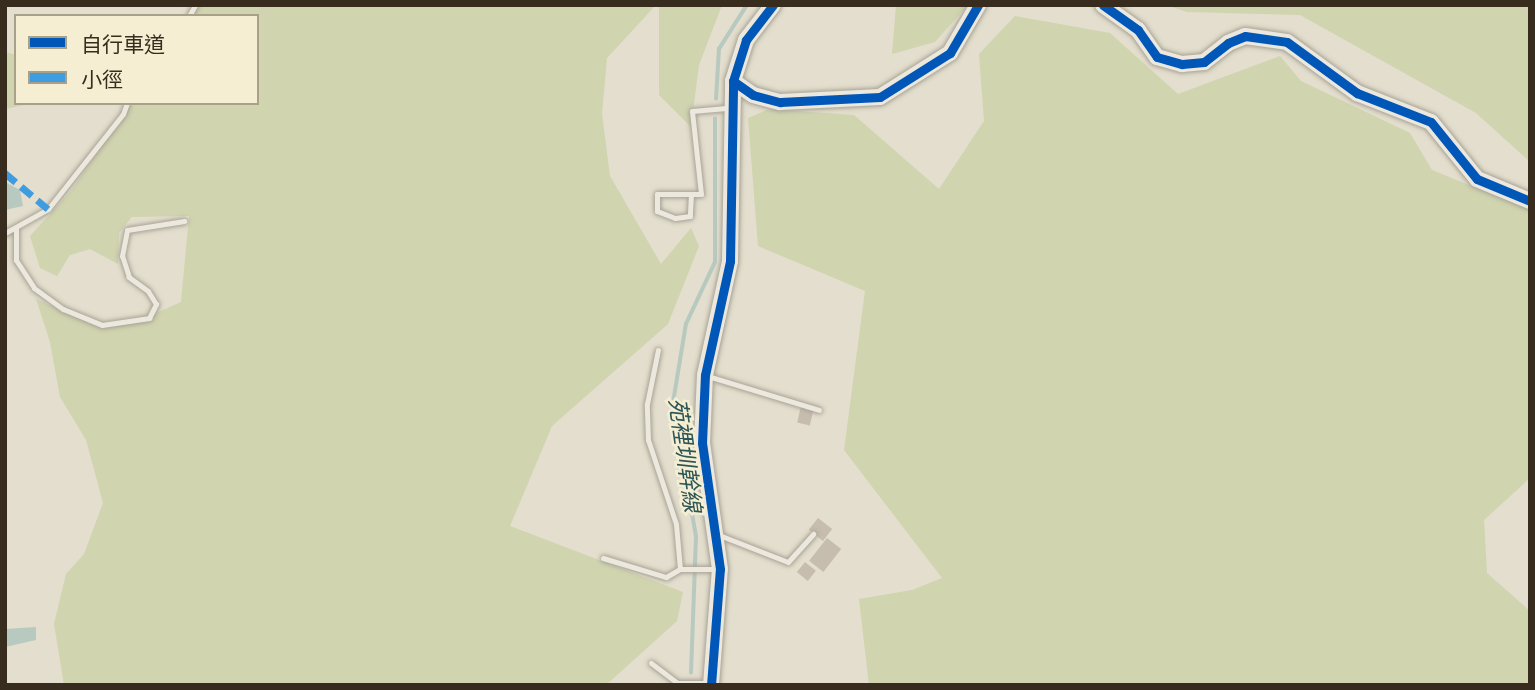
<!DOCTYPE html>
<meta charset="utf-8">
<style>
body{margin:0}
#map{position:relative;width:1535px;height:690px;overflow:hidden;background:#e3decd;font-family:Lora,"Noto Sans TC",serif}
div>[style]{position:absolute}
[style*='--x']{left:calc(var(--x)*1px);top:calc(var(--y)*1px);width:calc(var(--w)*1px);rotate:calc(var(--a)*1deg)}
.green>*{inset:0;background:#d0d4af}
.water>*{inset:0;background:#b8c9c0}
.stream>*{height:3.5px;margin:-1.75px;padding:0 1.75px;transform-origin:1.75px;border-radius:1.75px;background:#b8c9c0}
.building>*{inset:0;background:#c7bdae;transform-origin:0 0}
.roads{filter:drop-shadow(0 0 2px #a8a396) drop-shadow(0 0 2px #a8a396)}
.lane>*{height:5px;margin:-2.5px;padding:0 2.5px;transform-origin:2.5px;border-radius:2.5px;background:#ece8de}
.secondary>*{height:16px;margin:-8px;padding:0 8px;transform-origin:8px;border-radius:8px;background:#ece8de}
.quiet>*{height:7px;margin-top:-3.5px;transform-origin:0;background:repeating-linear-gradient(90deg,#3e9ce0 0 14px,transparent 0 21px)}
.cycleway>*{height:9px;margin:-4.5px;padding:0 4.5px;transform-origin:4.5px;border-radius:4.5px;background:#0057b8}
span{translate:-50% -50%;white-space:nowrap;text-align:center;line-height:1.15;-webkit-text-stroke:5px #f5eed2;paint-order:stroke}
.water-label{font-size:23px;color:#2d5657;font-style:italic}
.frame{position:absolute;inset:0;border:7px solid #372c1e;pointer-events:none}
.legend{position:absolute;left:14px;top:14px;width:245px;height:91px;box-sizing:border-box;background:#f5eed2;border:2px solid #a9a08a;margin:0;padding:9px 12px;list-style:none;font-size:21px;color:#372c1e}
.legend li{display:flex;align-items:center;gap:14px;height:35px}
.legend b{width:35px;border:2px solid #a9a08a}
</style>
<div id="map">
<div class="green">
<div style="clip-path:polygon(197px 5px,656px 5px,607px 58px,602px 114px,610px 176px,661px 264px,691px 228px,699px 246px,668px 324px,552px 426px,510px 526px,683px 592px,677px 621px,606px 685px,64px 685px,54px 624px,66px 574px,84px 554px,103px 503px,86px 440px,60px 397px,50px 342px,36px 299px,99px 327px,149px 316px,181px 302px,189px 216px,132px 217px,119px 233px,118px 264px,90px 249px,70px 255px,57px 276px,40px 268px,30px 236px,71px 191px,131px 103px,257px 103px,257px 16px,189px 16px)"></div>
<div style="clip-path:polygon(659px 5px,722px 5px,699px 65px,691px 127px,659px 95px)"></div>
<div style="clip-path:polygon(896px 5px,968px 5px,935px 42px,892px 54px)"></div>
<div style="clip-path:polygon(1166px 5px,1530px 5px,1530px 162px,1476px 113px,1300px 15px,1187px 12px)"></div>
<div style="clip-path:polygon(1015px 16px,1110px 33px,1178px 94px,1280px 56px,1301px 81px,1410px 133px,1432px 170px,1530px 210px,1530px 478px,1484px 520px,1487px 573px,1530px 611px,1530px 685px,869px 685px,859px 599px,912px 590px,942px 578px,844px 450px,865px 291px,758px 246px,748px 118px,769px 109px,854px 115px,939px 189px,984px 121px,979px 54px)"></div>
<div style="clip-path:polygon(5px 52px,16px 55px,16px 103px,34px 103px,5px 109px)"></div>
</div>
<div class="water">
<div style="clip-path:polygon(5px 182px,20px 190px,23px 206px,5px 210px)"></div>
<div style="clip-path:polygon(36px 627px,36px 640px,5px 647px,5px 629px)"></div>
</div>
<div class="stream">
<div style="--x:716;--y:99;--w:50;--a:-86.6"></div>
<div style="--x:719;--y:49;--w:52;--a:-57.5"></div>
<div style="--x:691;--y:673;--w:136;--a:-87.9"></div>
<div style="--x:696;--y:537;--w:136;--a:-99.7"></div>
<div style="--x:673;--y:403;--w:80;--a:-80.7"></div>
<div style="--x:686;--y:324;--w:68;--a:-64.9"></div>
<div style="--x:715;--y:262;--w:143;--a:-90"></div>
</div>
<div class="building">
<div style="left:801px;top:406px;width:13px;height:17px;rotate:13deg"></div>
<div style="left:818px;top:518px;width:18px;height:15px;rotate:38deg"></div>
<div style="left:827px;top:538px;width:18px;height:29px;rotate:38deg"></div>
<div style="left:805px;top:562px;width:14px;height:13px;rotate:39deg"></div>
</div>
<div class="roads">
<div class="lane">
<div style="--x:189;--y:16;--w:13;--a:-61"></div>
<div style="--x:691;--y:194;--w:22;--a:93"></div>
<div style="--x:690;--y:216;--w:15;--a:172"></div>
<div style="--x:675;--y:218;--w:19;--a:-159"></div>
<div style="--x:657;--y:211;--w:17;--a:-90"></div>
<div style="--x:657;--y:194;--w:44;--a:0"></div>
<div style="--x:701;--y:194;--w:83;--a:-96.2"></div>
<div style="--x:692;--y:111;--w:37;--a:-5"></div>
<div style="--x:16;--y:228;--w:32;--a:90"></div>
<div style="--x:16;--y:260;--w:33;--a:57"></div>
<div style="--x:34;--y:288;--w:36;--a:36"></div>
<div style="--x:63;--y:309;--w:42;--a:22.3"></div>
<div style="--x:102;--y:325;--w:48;--a:-8.5"></div>
<div style="--x:149;--y:318;--w:16;--a:-63"></div>
<div style="--x:156;--y:304;--w:15;--a:-122"></div>
<div style="--x:148;--y:291;--w:24;--a:-144"></div>
<div style="--x:129;--y:277;--w:22;--a:-108"></div>
<div style="--x:122;--y:256;--w:26;--a:-79"></div>
<div style="--x:127;--y:230;--w:58;--a:-9"></div>
<div style="--x:5;--y:233;--w:49;--a:-29.2"></div>
<div style="--x:48;--y:209;--w:121;--a:-51.7"></div>
<div style="--x:123;--y:114;--w:12;--a:-70"></div>
<div style="--x:708;--y:376;--w:116;--a:17"></div>
<div style="--x:719;--y:535;--w:74;--a:21.4"></div>
<div style="--x:788;--y:562;--w:38;--a:-48"></div>
<div style="--x:603;--y:558;--w:66;--a:16.8"></div>
<div style="--x:666;--y:577;--w:16;--a:-30"></div>
<div style="--x:680;--y:569;--w:45;--a:-95.1"></div>
<div style="--x:676;--y:524;--w:89;--a:-108.4"></div>
<div style="--x:648;--y:440;--w:36;--a:-92"></div>
<div style="--x:647;--y:404;--w:55;--a:-78.5"></div>
<div style="--x:680;--y:569;--w:37;--a:0"></div>
<div style="--x:651;--y:663;--w:34;--a:37"></div>
<div style="--x:678;--y:683;--w:30;--a:0"></div>
</div>
<div class="secondary">
<div style="--x:1103;--y:5;--w:43;--a:35.5"></div>
<div style="--x:1138;--y:30;--w:33;--a:55"></div>
<div style="--x:1157;--y:57;--w:26;--a:16"></div>
<div style="--x:1182;--y:64;--w:22;--a:-5"></div>
<div style="--x:1204;--y:62;--w:31;--a:-38"></div>
<div style="--x:1228;--y:43;--w:18;--a:-22"></div>
<div style="--x:1245;--y:36;--w:42;--a:8.1"></div>
<div style="--x:1287;--y:42;--w:87;--a:36.1"></div>
<div style="--x:1357;--y:93;--w:79;--a:21.4"></div>
<div style="--x:1431;--y:122;--w:73;--a:51.1"></div>
<div style="--x:1477;--y:179;--w:57;--a:22.5"></div>
<div style="--x:733;--y:81;--w:24;--a:35"></div>
<div style="--x:753;--y:95;--w:28;--a:15"></div>
<div style="--x:780;--y:102;--w:100;--a:-2.9"></div>
<div style="--x:880;--y:97;--w:83;--a:-32.2"></div>
<div style="--x:950;--y:53;--w:56;--a:-59.7"></div>
<div style="--x:711;--y:685;--w:116;--a:-85.6"></div>
<div style="--x:720;--y:569;--w:127;--a:-98.1"></div>
<div style="--x:702;--y:443;--w:68;--a:-87.5"></div>
<div style="--x:705;--y:375;--w:117;--a:-77.6"></div>
<div style="--x:730;--y:261;--w:180;--a:-89"></div>
<div style="--x:733;--y:81;--w:43;--a:-72.4"></div>
<div style="--x:746;--y:40;--w:44;--a:-52.4"></div>
</div>
</div>
<div class="quiet">
<div style="--x:5;--y:173;--w:56;--a:39.9"></div>
</div>
<div class="cycleway">
<div style="--x:1103;--y:5;--w:43;--a:35.5"></div>
<div style="--x:1138;--y:30;--w:33;--a:55"></div>
<div style="--x:1157;--y:57;--w:26;--a:16"></div>
<div style="--x:1182;--y:64;--w:22;--a:-5"></div>
<div style="--x:1204;--y:62;--w:31;--a:-38"></div>
<div style="--x:1228;--y:43;--w:18;--a:-22"></div>
<div style="--x:1245;--y:36;--w:42;--a:8.1"></div>
<div style="--x:1287;--y:42;--w:87;--a:36.1"></div>
<div style="--x:1357;--y:93;--w:79;--a:21.4"></div>
<div style="--x:1431;--y:122;--w:73;--a:51.1"></div>
<div style="--x:1477;--y:179;--w:57;--a:22.5"></div>
<div style="--x:733;--y:81;--w:24;--a:35"></div>
<div style="--x:753;--y:95;--w:28;--a:15"></div>
<div style="--x:780;--y:102;--w:100;--a:-2.9"></div>
<div style="--x:880;--y:97;--w:83;--a:-32.2"></div>
<div style="--x:950;--y:53;--w:56;--a:-59.7"></div>
<div style="--x:711;--y:685;--w:116;--a:-85.6"></div>
<div style="--x:720;--y:569;--w:127;--a:-98.1"></div>
<div style="--x:702;--y:443;--w:68;--a:-87.5"></div>
<div style="--x:705;--y:375;--w:117;--a:-77.6"></div>
<div style="--x:730;--y:261;--w:180;--a:-89"></div>
<div style="--x:733;--y:81;--w:43;--a:-72.4"></div>
<div style="--x:746;--y:40;--w:44;--a:-52.4"></div>
</div>
<div class="water-label">
<span style="left:685px;top:455px;rotate:82deg">苑裡圳幹線</span>
</div>
<div class="frame"></div>
<ul class="legend">
<li><b style="height:9px;background:#0057b8"></b>自行車道</li>
<li><b style="height:9px;background:#3e9ce0"></b>小徑</li>
</ul>
</div>
